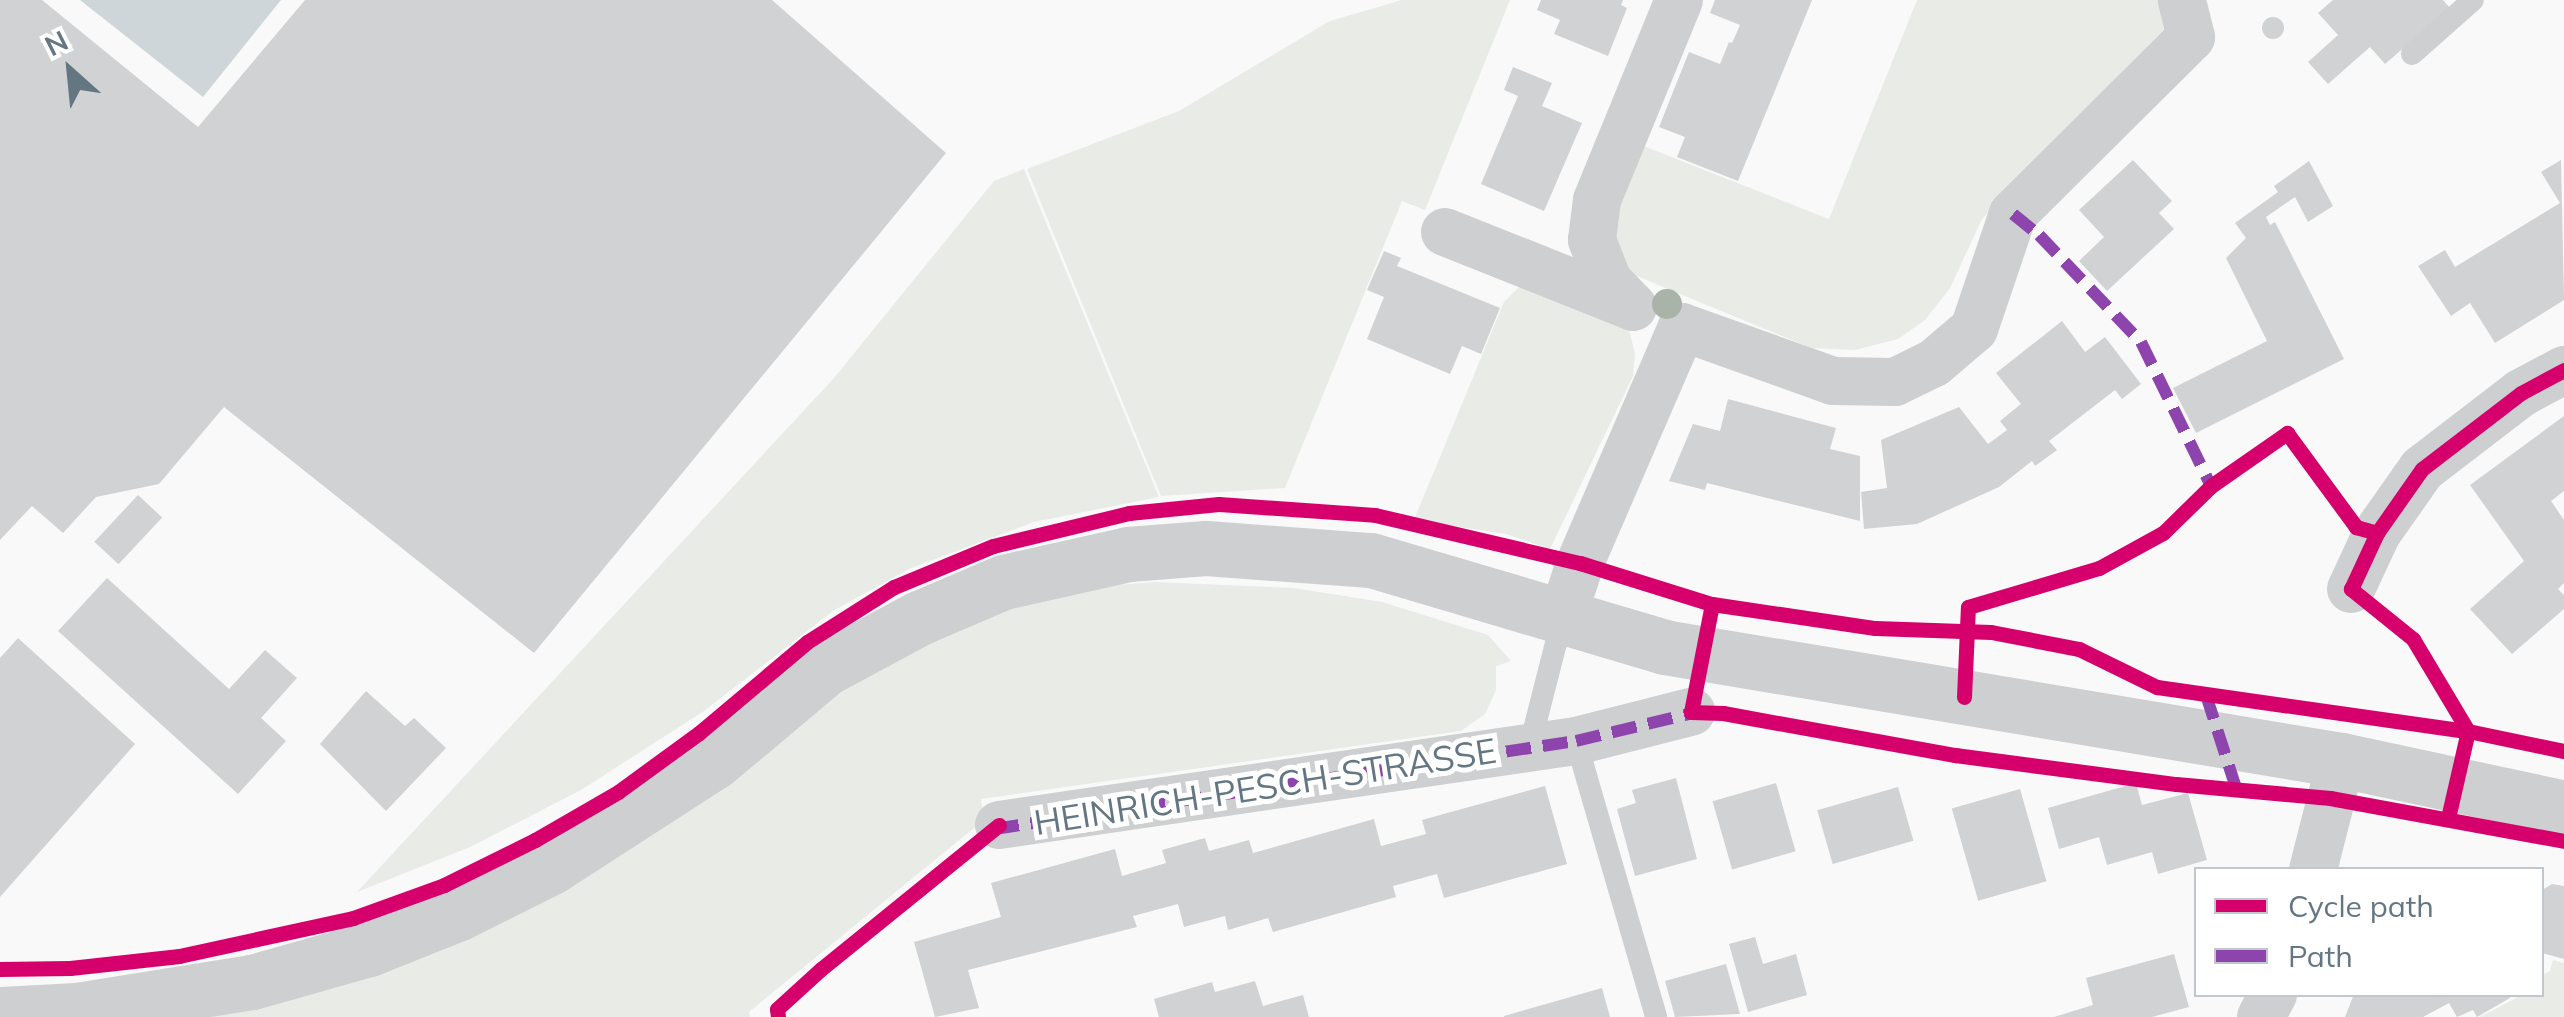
<!DOCTYPE html>
<style>
body{margin:0}
#map{position:relative;width:2564px;height:1017px;overflow:hidden;background:#f9f9f9;font-family:Mulish,sans-serif}
div>[style]{position:absolute}
[style*='--x']{left:calc(var(--x)*1px);top:calc(var(--y)*1px);width:calc(var(--w)*1px);rotate:calc(var(--a)*1deg)}
.green>*{inset:0;background:#e8ebe6}
.water>*{inset:0;background:#ced6d9}
.building>*{inset:0;background:#d0d2d3;transform-origin:0 0}
.round{border-radius:50%}
.service>*{height:22px;margin:-11px;padding:0 11px;transform-origin:11px;border-radius:11px;background:#cecfd0}
.minor>*{height:48px;margin:-24px;padding:0 24px;transform-origin:24px;border-radius:24px;background:#cecfd0}
.tertiary>*{height:55px;margin:-27.5px;padding:0 27.5px;transform-origin:27.5px;border-radius:27.5px;background:#cecfd0}
.quiet>*{height:12px;margin-top:-6px;transform-origin:0;background:repeating-linear-gradient(90deg,#8e44ad 0 25px,transparent 0 37px)}
.cycleway>*{height:15px;margin:-7.5px;padding:0 7.5px;transform-origin:7.5px;border-radius:7.5px;background:#d6006c}
.trees>*{width:30px;height:30px;margin:-15px;border-radius:50%;background:#a9b3a7}
span{translate:-50% -50%;white-space:nowrap;text-align:center;line-height:1.15;-webkit-text-stroke:10px #fff;paint-order:stroke}
.street-label{font-size:35px;color:#657683}
.legend{position:absolute;left:2194px;top:867px;width:350px;height:130px;box-sizing:border-box;background:#fff;border:2px solid #c1c8cd;margin:0;padding:12px 18px;list-style:none;font-size:30px;color:#657683}
.legend li{display:flex;align-items:center;gap:20px;height:50px}
.legend b{width:50px;border:2px solid #c1c8cd}
.north{position:absolute;left:20px;top:20px;width:100px;height:100px;-webkit-text-stroke:8px #fff;paint-order:stroke;rotate:333deg;font-size:28px;font-weight:700;line-height:40px;text-align:center;color:#657683}
.north::after{content:'';display:block;margin:auto;width:35px;height:45px;background:#657683;clip-path:polygon(50% 0,100% 100%,50% 72%,0 100%)}
</style>
<div id="map">
<div class="green">
<div style="clip-path:polygon(1402px 0,1510px 0,1425px 210px,1402px 201px,1285px 488px,1161px 496px,1027px 169px,1179px 111px,1330px 21px)"></div>
<div style="clip-path:polygon(1917px 0,2161px 0,2166px 31px,1982px 219px,1950px 288px,1925px 320px,1898px 339px,1855px 350px,1811px 348px,1627px 272px,1606px 238px,1636px 143px,1829px 219px)"></div>
<div style="clip-path:polygon(1024px 169px,1159px 497px,1034px 522px,909px 569px,833px 611px,704px 711px,581px 790px,470px 847px,357px 892px,834px 378px,994px 181px)"></div>
<div style="clip-path:polygon(1526px 280px,1621px 323px,1630px 333px,1635px 354px,1633px 376px,1550px 549px,1506px 534px,1414px 520px,1504px 302px)"></div>
<div style="clip-path:polygon(1155px 582px,1294px 588px,1382px 602px,1488px 635px,1511px 661px,1496px 666px,1496px 690px,1485px 714px,1461px 731px,981px 799px,983px 811px,974px 828px,749px 1012px,750px 1017px,195px 1017px,230px 1011px,848px 685px,897px 654px,1012px 605px,1103px 586px)"></div>
<div style="clip-path:polygon(2553px 960px,2564px 963px,2564px 1017px,2480px 1017px,2522px 995px,2542px 994px,2542px 975px,2550px 971px)"></div>
</div>
<div class="water">
<div style="clip-path:polygon(80px 0,281px 0,203px 97px)"></div>
</div>
<div class="building">
<div style="clip-path:polygon(0 0,42px 0,198px 127px,305px 0,772px 0,946px 153px,534px 653px,224px 407px,159px 484px,96px 497px,63px 533px,32px 506px,0 540px)"></div>
<div style="clip-path:polygon(1541px 0,1623px 0,1621px 5px,1627px 8px,1608px 56px,1554px 34px,1560px 20px,1537px 10px)"></div>
<div style="clip-path:polygon(1715px 0,1812px 0,1738px 181px,1677px 157px,1685px 137px,1659px 127px,1689px 52px,1720px 64px,1729px 42px,1732px 43px,1740px 25px,1710px 13px)"></div>
<div style="clip-path:polygon(2333px 0,2443px 0,2450px 8px,2385px 64px,2370px 47px,2328px 84px,2308px 62px,2338px 35px,2318px 13px)"></div>
<div class="round" style="left:2262px;top:17px;width:22px;height:22px"></div>
<div style="clip-path:polygon(1513px 67px,1552px 83px,1542px 106px,1582px 123px,1544px 211px,1481px 184px,1518px 96px,1504px 90px)"></div>
<div style="clip-path:polygon(2133px 160px,2172px 201px,2159px 213px,2174px 229px,2107px 291px,2079px 261px,2104px 237px,2079px 210px)"></div>
<div style="clip-path:polygon(2561px 160px,2564px 300px,2495px 343px,2470px 303px,2451px 316px,2418px 266px,2445px 250px,2455px 267px,2560px 203px,2541px 172px)"></div>
<div style="clip-path:polygon(2309px 161px,2333px 206px,2308px 222px,2295px 197px,2266px 217px,2270px 225px,2275px 222px,2344px 359px,2196px 433px,2173px 388px,2267px 341px,2226px 258px,2246px 238px,2235px 223px,2278px 192px,2274px 186px)"></div>
<div style="clip-path:polygon(1384px 251px,1401px 258px,1397px 266px,1500px 308px,1481px 354px,1462px 346px,1450px 374px,1367px 339px,1384px 297px,1367px 290px)"></div>
<div style="clip-path:polygon(2062px 321px,2085px 352px,2105px 337px,2141px 384px,2122px 399px,2115px 390px,2049px 441px,2057px 450px,2035px 466px,2032px 461px,1999px 487px,1917px 524px,1864px 529px,1861px 492px,1887px 488px,1881px 440px,1959px 407px,1988px 444px,2007px 430px,2000px 421px,2021px 404px,1996px 373px)"></div>
<div style="clip-path:polygon(1728px 399px,1836px 428px,1830px 449px,1860px 456px,1860px 521px,1707px 483px,1705px 490px,1669px 481px,1693px 424px,1720px 431px)"></div>
<div style="clip-path:polygon(2564px 416px,2564px 491px,2551px 501px,2564px 520px,2564px 583px,2558px 589px,2564px 595px,2564px 609px,2512px 654px,2470px 609px,2524px 561px,2470px 485px)"></div>
<div style="left:138px;top:495px;width:33px;height:64px;rotate:43deg"></div>
<div style="clip-path:polygon(107px 578px,229px 689px,265px 650px,297px 678px,261px 718px,286px 741px,238px 794px,58px 631px)"></div>
<div style="clip-path:polygon(18px 638px,135px 744px,0 897px,0 658px)"></div>
<div style="clip-path:polygon(366px 691px,405px 726px,414px 718px,446px 748px,386px 811px,320px 744px)"></div>
<div style="clip-path:polygon(1676px 778px,1697px 859px,1635px 876px,1617px 809px,1636px 803px,1632px 790px)"></div>
<div style="left:1776px;top:783px;width:71px;height:66px;rotate:74deg"></div>
<div style="clip-path:polygon(2136px 783px,2142px 805px,2188px 793px,2207px 860px,2158px 874px,2152px 852px,2107px 865px,2099px 837px,2059px 849px,2048px 808px)"></div>
<div style="clip-path:polygon(1545px 786px,1567px 864px,1444px 898px,1437px 874px,1393px 886px,1396px 897px,1273px 932px,1268px 918px,1228px 930px,1225px 916px,1184px 927px,1178px 904px,1133px 916px,1137px 927px,968px 970px,979px 1008px,935px 1017px,914px 942px,1001px 917px,991px 883px,1115px 849px,1122px 876px,1166px 863px,1162px 850px,1205px 838px,1209px 851px,1249px 840px,1253px 853px,1374px 819px,1381px 846px,1426px 834px,1422px 820px)"></div>
<div style="left:1898px;top:787px;width:56px;height:84px;rotate:74deg"></div>
<div style="left:2020px;top:789px;width:96px;height:71px;rotate:74deg"></div>
<div style="clip-path:polygon(2552px 884px,2564px 886px,2564px 959px,2542px 953px,2542px 890px)"></div>
<div style="clip-path:polygon(1755px 937px,1763px 964px,1796px 954px,1807px 995px,1748px 1012px,1729px 944px)"></div>
<div style="clip-path:polygon(2174px 954px,2189px 1007px,2152px 1017px,2054px 1017px,2093px 1005px,2086px 978px)"></div>
<div style="clip-path:polygon(1726px 964px,1740px 1014px,1675px 1017px,1665px 981px)"></div>
<div style="clip-path:polygon(1255px 981px,1263px 1006px,1303px 995px,1309px 1017px,1159px 1017px,1154px 999px,1212px 982px,1215px 992px)"></div>
<div style="clip-path:polygon(1602px 988px,1610px 1017px,1504px 1017px,1504px 1016px)"></div>
<div style="clip-path:polygon(2354px 994px,2508px 994px,2510px 998px,2477px 1017px,2473px 1010px,2457px 1017px,2449px 1003px,2423px 1017px,2345px 1017px)"></div>
</div>
<div class="service">
<div style="--x:2412;--y:54;--w:81;--a:-41.5"></div>
<div style="--x:1576;--y:741;--w:287;--a:73.8"></div>
<div style="--x:1530;--y:745;--w:130;--a:-75.7"></div>
</div>
<div class="minor">
<div style="--x:1445;--y:232;--w:202;--a:21.7"></div>
<div style="--x:1633;--y:307;--w:36;--a:-134"></div>
<div style="--x:1608;--y:281;--w:44;--a:-111.3"></div>
<div style="--x:1592;--y:240;--w:40;--a:-82.9"></div>
<div style="--x:1597;--y:200;--w:216;--a:-67.7"></div>
<div style="--x:2351;--y:589;--w:62;--a:-65.1"></div>
<div style="--x:2377;--y:533;--w:78;--a:-54.9"></div>
<div style="--x:2422;--y:469;--w:125;--a:-37.5"></div>
<div style="--x:2521;--y:393;--w:49;--a:-28.1"></div>
<div style="--x:1562;--y:619;--w:59;--a:-72.2"></div>
<div style="--x:1580;--y:563;--w:257;--a:-66.6"></div>
<div style="--x:1682;--y:327;--w:160;--a:19.7"></div>
<div style="--x:1833;--y:381;--w:62;--a:0.9"></div>
<div style="--x:1895;--y:382;--w:43;--a:-26"></div>
<div style="--x:1934;--y:363;--w:52;--a:-40.4"></div>
<div style="--x:1974;--y:329;--w:121;--a:-71.3"></div>
<div style="--x:2013;--y:214;--w:251;--a:-44.8"></div>
<div style="--x:2191;--y:37;--w:38;--a:-104"></div>
<div style="--x:999;--y:825;--w:583;--a:-8.28"></div>
<div style="--x:1576;--y:741;--w:119;--a:-14.2"></div>
<div style="--x:2313;--y:870;--w:114;--a:-75.7"></div>
<div style="--x:2261;--y:1017;--w:26;--a:-62"></div>
</div>
<div class="tertiary">
<div style="--x:0;--y:1014;--w:77;--a:-3"></div>
<div style="--x:77;--y:1010;--w:177;--a:-9.1"></div>
<div style="--x:252;--y:982;--w:122;--a:-15.8"></div>
<div style="--x:369;--y:949;--w:97;--a:-21.8"></div>
<div style="--x:459;--y:913;--w:103;--a:-26.6"></div>
<div style="--x:551;--y:867;--w:195;--a:-32.9"></div>
<div style="--x:715;--y:761;--w:145;--a:-40"></div>
<div style="--x:826;--y:668;--w:106;--a:-28.3"></div>
<div style="--x:919;--y:618;--w:91;--a:-23.2"></div>
<div style="--x:1003;--y:582;--w:128;--a:-12.6"></div>
<div style="--x:1128;--y:554;--w:78;--a:-4.4"></div>
<div style="--x:1206;--y:548;--w:165;--a:4.2"></div>
<div style="--x:1371;--y:560;--w:306;--a:16.5"></div>
<div style="--x:1664;--y:647;--w:686;--a:9.48"></div>
<div style="--x:2341;--y:760;--w:228;--a:12.1"></div>
</div>
<div class="quiet">
<div style="--x:2013;--y:214;--w:33;--a:39"></div>
<div style="--x:2039;--y:235;--w:148;--a:46.4"></div>
<div style="--x:2141;--y:342;--w:160;--a:64.1"></div>
<div style="--x:2206;--y:695;--w:98;--a:72.1"></div>
<div style="--x:994;--y:829;--w:589;--a:-8.6"></div>
<div style="--x:1576;--y:741;--w:124;--a:-13.5"></div>
</div>
<div class="cycleway">
<div style="--x:1712;--y:604;--w:110;--a:101"></div>
<div style="--x:1691;--y:712;--w:32;--a:2"></div>
<div style="--x:1723;--y:713;--w:236;--a:10.3"></div>
<div style="--x:1955;--y:755;--w:223;--a:7.5"></div>
<div style="--x:2176;--y:784;--w:155;--a:5.2"></div>
<div style="--x:2330;--y:798;--w:238;--a:10.4"></div>
<div style="--x:1964;--y:697;--w:90;--a:-87.5"></div>
<div style="--x:1968;--y:607;--w:137;--a:-16.6"></div>
<div style="--x:2099;--y:568;--w:73;--a:-28.7"></div>
<div style="--x:2163;--y:533;--w:67;--a:-44.4"></div>
<div style="--x:2211;--y:486;--w:93;--a:-34.9"></div>
<div style="--x:2287;--y:433;--w:117;--a:53.7"></div>
<div style="--x:2356;--y:527;--w:22;--a:16"></div>
<div style="--x:2448;--y:818;--w:89;--a:-77.1"></div>
<div style="--x:2468;--y:731;--w:107;--a:-120.9"></div>
<div style="--x:2413;--y:639;--w:80;--a:-141.1"></div>
<div style="--x:2351;--y:589;--w:62;--a:-65.1"></div>
<div style="--x:2377;--y:533;--w:78;--a:-54.9"></div>
<div style="--x:2422;--y:469;--w:125;--a:-37.5"></div>
<div style="--x:2521;--y:393;--w:49;--a:-28.1"></div>
<div style="--x:0;--y:969;--w:70;--a:-0.8"></div>
<div style="--x:70;--y:968;--w:110;--a:-6.3"></div>
<div style="--x:179;--y:956;--w:178;--a:-12.3"></div>
<div style="--x:353;--y:918;--w:97;--a:-19.9"></div>
<div style="--x:444;--y:885;--w:102;--a:-26.3"></div>
<div style="--x:535;--y:840;--w:96;--a:-30"></div>
<div style="--x:618;--y:792;--w:100;--a:-36.1"></div>
<div style="--x:699;--y:733;--w:141;--a:-40.1"></div>
<div style="--x:807;--y:642;--w:103;--a:-32.3"></div>
<div style="--x:894;--y:587;--w:107;--a:-22.5"></div>
<div style="--x:993;--y:546;--w:140;--a:-13.6"></div>
<div style="--x:1129;--y:513;--w:90;--a:-5.7"></div>
<div style="--x:1219;--y:504;--w:156;--a:4"></div>
<div style="--x:1375;--y:515;--w:211;--a:13.2"></div>
<div style="--x:1580;--y:563;--w:138;--a:17.3"></div>
<div style="--x:1712;--y:604;--w:165;--a:8.4"></div>
<div style="--x:1875;--y:628;--w:116;--a:2"></div>
<div style="--x:1991;--y:632;--w:90;--a:10.9"></div>
<div style="--x:2079;--y:649;--w:87;--a:26"></div>
<div style="--x:2157;--y:687;--w:314;--a:8.1"></div>
<div style="--x:2468;--y:731;--w:98;--a:11.8"></div>
<div style="--x:778;--y:1017;--w:8;--a:-97"></div>
<div style="--x:777;--y:1009;--w:59;--a:-42.3"></div>
<div style="--x:821;--y:969;--w:229;--a:-39"></div>
</div>
<div class="trees">
<div style="left:1667px;top:304px"></div>
</div>
<div class="street-label">
<span style="left:1265px;top:786px;rotate:-9deg">HEINRICH-PESCH-STRASSE</span>
</div>
<ul class="legend">
<li><b style="height:12px;background:#d6006c"></b>Cycle path</li>
<li><b style="height:12px;background:#8e44ad"></b>Path</li>
</ul>
<div class="north">N</div>
</div>
